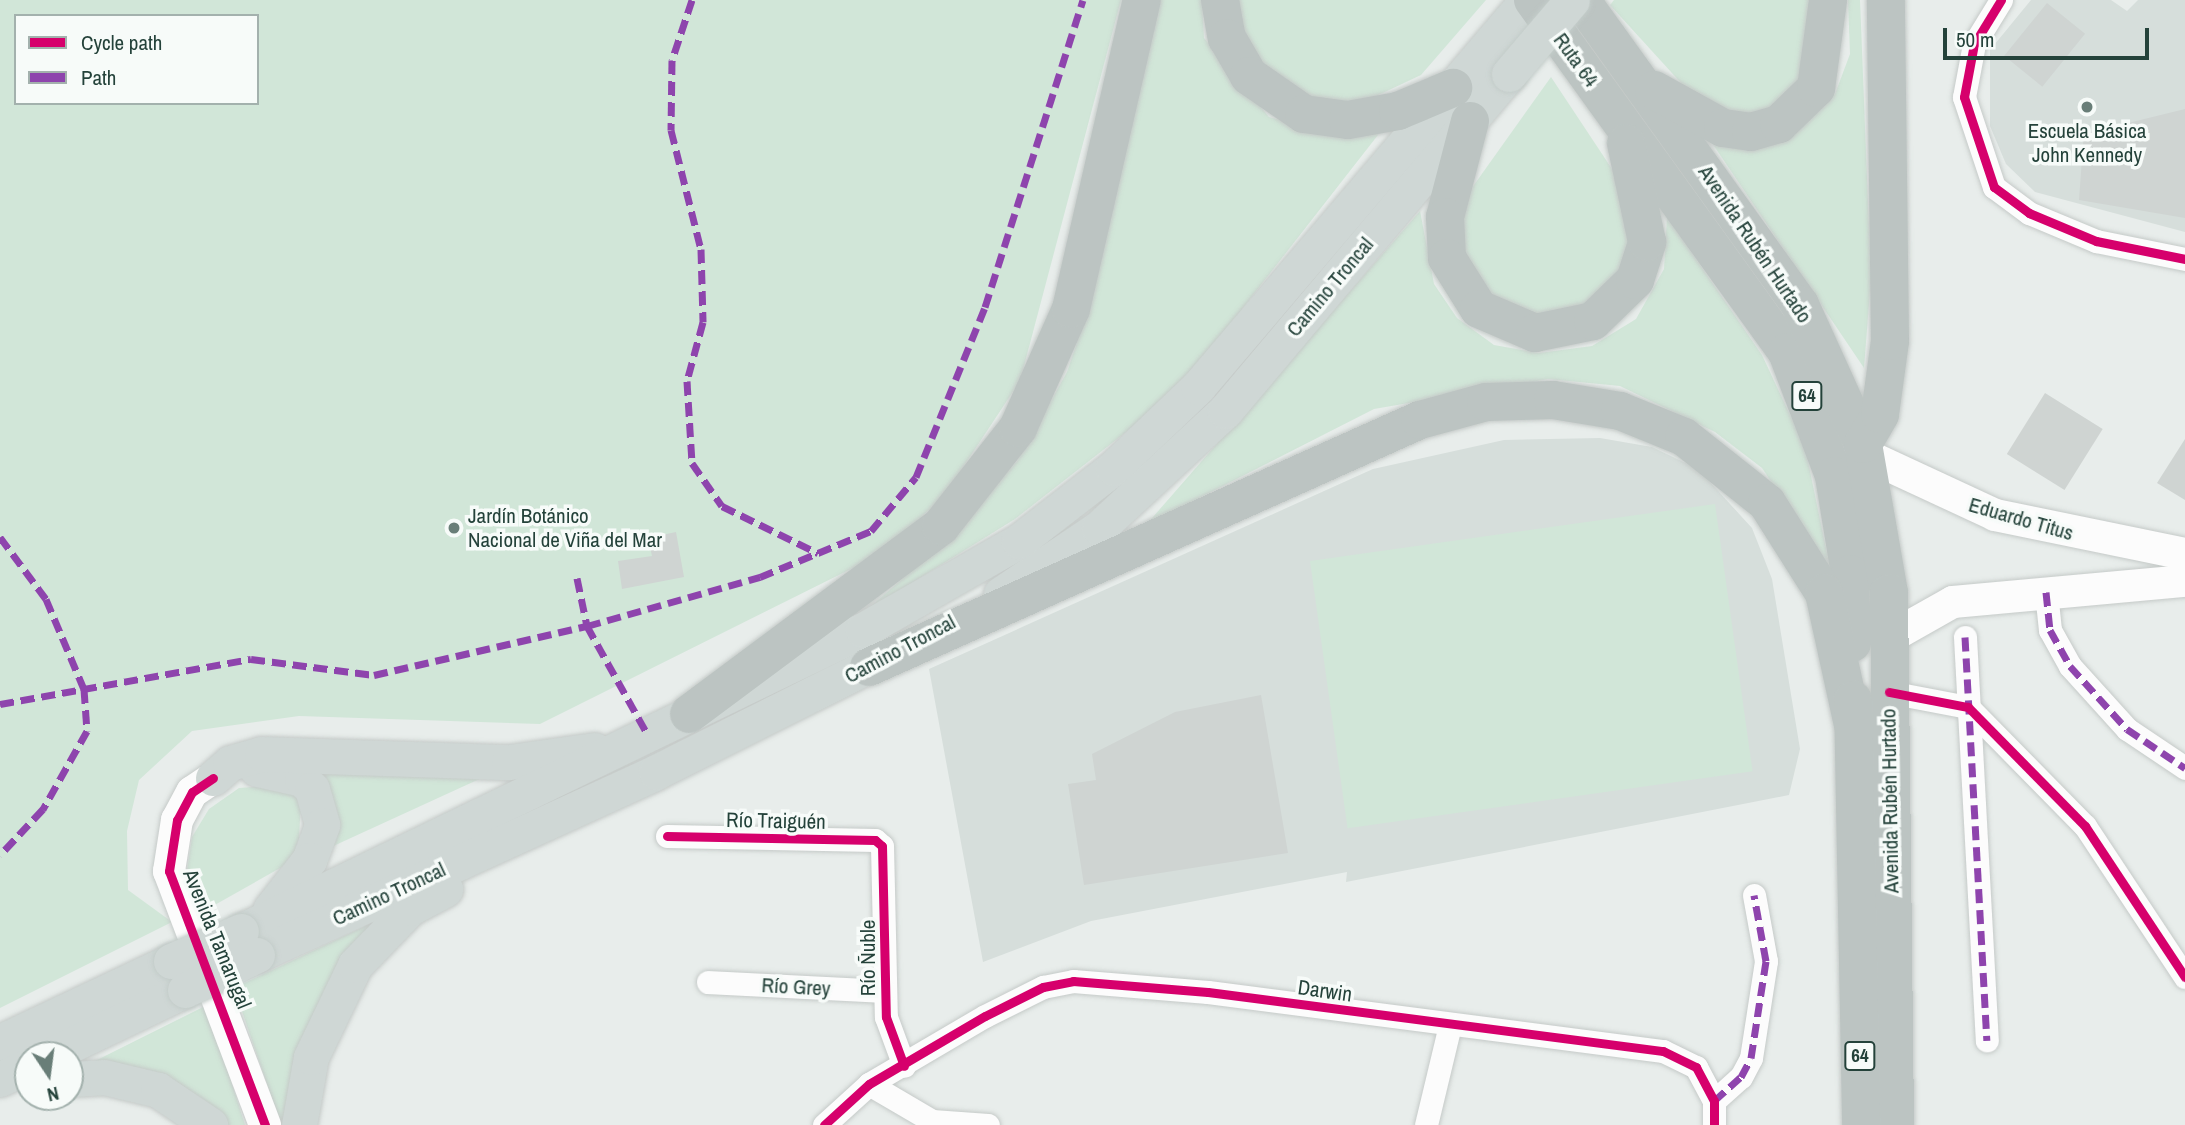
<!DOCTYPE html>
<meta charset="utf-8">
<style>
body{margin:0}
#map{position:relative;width:2185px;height:1125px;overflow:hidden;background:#e8edeb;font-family:"Archivo Narrow",sans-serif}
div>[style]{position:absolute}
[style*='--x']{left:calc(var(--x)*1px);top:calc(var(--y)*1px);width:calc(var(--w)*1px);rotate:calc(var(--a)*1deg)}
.built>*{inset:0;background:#d6dedb}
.green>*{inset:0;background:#d1e6d8;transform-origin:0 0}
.building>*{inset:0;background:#cfd4d2;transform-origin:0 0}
.roads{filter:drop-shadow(0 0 2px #c5cac8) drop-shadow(0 0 2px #c5cac8)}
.street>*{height:23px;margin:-11.5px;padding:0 11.5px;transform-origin:11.5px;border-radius:11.5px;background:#fcfcfc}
.secondary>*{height:32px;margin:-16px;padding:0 16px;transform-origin:16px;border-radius:16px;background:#fcfcfc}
.primary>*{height:35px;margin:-17.5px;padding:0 17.5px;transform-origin:17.5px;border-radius:17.5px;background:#cfd7d5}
.highway>*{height:38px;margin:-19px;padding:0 19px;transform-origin:19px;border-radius:19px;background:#bcc4c2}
.bridges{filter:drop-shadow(0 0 2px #c3ccc9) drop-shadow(0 0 2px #c3ccc9)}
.primary-bridge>*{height:35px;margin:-17.5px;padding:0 17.5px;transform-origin:17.5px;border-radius:17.5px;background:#cfd7d5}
.quiet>*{height:7px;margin-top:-3.5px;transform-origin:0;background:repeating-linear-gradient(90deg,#8e44ad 0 14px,transparent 0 21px)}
.cycleway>*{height:9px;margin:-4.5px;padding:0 4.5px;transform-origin:4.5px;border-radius:4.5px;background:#d6006c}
.dots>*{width:19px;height:19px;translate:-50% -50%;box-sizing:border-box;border:4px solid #f7fbf9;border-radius:50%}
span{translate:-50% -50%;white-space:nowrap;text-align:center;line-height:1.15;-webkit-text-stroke:7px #f7fbf9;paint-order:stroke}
.shield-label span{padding:2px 5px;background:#f7fbf9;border:2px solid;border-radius:5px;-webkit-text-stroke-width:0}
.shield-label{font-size:19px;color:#24423a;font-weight:700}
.street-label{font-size:21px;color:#24423a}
.poi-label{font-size:21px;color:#24423a}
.left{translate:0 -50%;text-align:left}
.legend{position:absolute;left:14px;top:14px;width:245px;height:91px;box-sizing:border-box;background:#f7fbf9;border:2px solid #a3b1ad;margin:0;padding:9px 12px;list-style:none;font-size:21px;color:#24423a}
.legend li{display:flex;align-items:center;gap:14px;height:35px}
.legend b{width:35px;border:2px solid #a3b1ad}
.north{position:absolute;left:14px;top:1041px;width:70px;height:70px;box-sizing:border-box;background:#f7fbf9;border:2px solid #a3b1ad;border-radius:50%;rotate:167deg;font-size:19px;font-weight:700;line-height:28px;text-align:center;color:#24423a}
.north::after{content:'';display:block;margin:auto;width:24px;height:32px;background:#697e78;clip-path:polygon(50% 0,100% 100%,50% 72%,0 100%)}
.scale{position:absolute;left:1943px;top:28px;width:206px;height:32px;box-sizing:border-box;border:4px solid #24423a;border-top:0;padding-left:9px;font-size:21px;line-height:24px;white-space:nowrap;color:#24423a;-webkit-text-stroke:5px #f7fbf9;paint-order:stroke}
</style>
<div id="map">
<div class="built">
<div style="clip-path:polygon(2031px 0,2111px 0,2127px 11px,2138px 0,2185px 0,2185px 232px,2035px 192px,2006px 164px,1990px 126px,1990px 50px)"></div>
<div style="clip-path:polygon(1600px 438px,1652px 447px,1698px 469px,1752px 528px,1772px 579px,1800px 749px,1789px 795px,1346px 882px,1347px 872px,1091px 921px,983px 962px,929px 669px,1373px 469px,1504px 440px)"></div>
</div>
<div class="green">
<div style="clip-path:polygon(evenodd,0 0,1121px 0,1020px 381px,942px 499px,875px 557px,540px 724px,299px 716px,192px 731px,139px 780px,127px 831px,128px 890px,172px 922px,0 1008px,0 0,16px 16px,257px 16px,257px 103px,16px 103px,16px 16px)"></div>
<div style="clip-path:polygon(1160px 0,1202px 0,1204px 38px,1269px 117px,1325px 133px,1385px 126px,1207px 354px,1144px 418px,1015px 519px,862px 614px,953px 535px,1018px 460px,1067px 372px,1094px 292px)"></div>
<div style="clip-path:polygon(1230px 0,1486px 0,1421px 75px,1372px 98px,1321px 104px,1245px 59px)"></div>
<div style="clip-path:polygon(1614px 0,1814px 0,1811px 62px,1773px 114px,1731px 118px,1692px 95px,1610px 5px)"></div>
<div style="clip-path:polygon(1848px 0,1860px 0,1871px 278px,1864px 368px,1712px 143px,1802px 126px,1835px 94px,1850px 54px)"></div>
<div style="clip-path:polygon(1551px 77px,1614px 172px,1631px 249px,1617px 288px,1591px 306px,1545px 318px,1488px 300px,1456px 233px,1459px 206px)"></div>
<div style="clip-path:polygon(1420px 211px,1434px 284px,1457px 318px,1494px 345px,1539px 353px,1592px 346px,1636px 319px,1664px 269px,1667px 217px,1762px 355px,1805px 447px,1835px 592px,1812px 542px,1762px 468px,1715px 432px,1620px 386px,1548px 379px,1374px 409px,1146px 525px)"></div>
<div style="left:1715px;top:504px;width:270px;height:409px;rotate:82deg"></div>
<div style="clip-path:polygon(307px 770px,486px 776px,329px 848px)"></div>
<div style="clip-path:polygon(283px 785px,301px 800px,298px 858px,204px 911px,187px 871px,192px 837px,209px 809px,239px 788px)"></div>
<div style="clip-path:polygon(397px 911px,286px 1125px,281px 1125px,234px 988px)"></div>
<div style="clip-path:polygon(207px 1005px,245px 1125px,225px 1125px,85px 1066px)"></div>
</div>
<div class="building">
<div style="left:2047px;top:3px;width:49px;height:68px;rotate:39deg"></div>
<div style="clip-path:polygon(2185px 109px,2185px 218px,2079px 200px,2084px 131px,2126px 135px,2124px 124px)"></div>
<div style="left:2045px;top:393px;width:68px;height:72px;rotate:32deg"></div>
<div style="clip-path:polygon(2185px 439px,2185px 500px,2157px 483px)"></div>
<div style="clip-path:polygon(676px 532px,684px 577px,622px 589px,618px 561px,652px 556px,648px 538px)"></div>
<div style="clip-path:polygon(1261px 695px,1288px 853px,1084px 885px,1068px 784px,1096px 780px,1092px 754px,1175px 712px)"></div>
</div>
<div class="roads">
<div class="street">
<div style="--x:2001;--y:0;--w:52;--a:121.5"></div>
<div style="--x:1974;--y:44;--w:54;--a:100.7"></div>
<div style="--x:1964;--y:97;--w:95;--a:71.6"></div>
<div style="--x:1994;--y:187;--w:44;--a:36.6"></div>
<div style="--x:2029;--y:213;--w:73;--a:22.7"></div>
<div style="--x:2096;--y:241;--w:91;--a:11.4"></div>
<div style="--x:2046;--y:592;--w:38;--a:84"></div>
<div style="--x:2050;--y:630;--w:41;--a:60.9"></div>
<div style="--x:2070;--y:666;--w:85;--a:47.9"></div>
<div style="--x:2127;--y:729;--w:70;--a:33.9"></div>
<div style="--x:1965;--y:637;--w:404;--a:86.9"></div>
<div style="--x:1889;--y:692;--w:80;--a:10.8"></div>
<div style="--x:1968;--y:707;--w:167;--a:45.5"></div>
<div style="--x:2085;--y:826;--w:181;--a:56.5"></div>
<div style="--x:667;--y:836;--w:208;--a:1.1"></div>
<div style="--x:875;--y:840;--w:9;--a:41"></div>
<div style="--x:882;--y:846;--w:171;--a:88.7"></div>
<div style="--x:886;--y:1017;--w:52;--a:69.8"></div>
<div style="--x:708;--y:982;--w:176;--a:2.9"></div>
<div style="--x:869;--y:1084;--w:73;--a:30.4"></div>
<div style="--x:932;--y:1121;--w:56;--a:4.1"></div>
<div style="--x:1714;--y:1101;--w:36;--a:-42"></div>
<div style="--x:1741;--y:1077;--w:21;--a:-62"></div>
<div style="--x:1751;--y:1058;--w:98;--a:-81.2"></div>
<div style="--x:1766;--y:961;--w:67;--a:-100.3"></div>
<div style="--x:824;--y:1125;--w:61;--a:-42.3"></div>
<div style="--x:869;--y:1084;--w:134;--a:-30.4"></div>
<div style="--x:985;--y:1016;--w:65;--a:-26.6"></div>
<div style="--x:1043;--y:987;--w:31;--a:-11"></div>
<div style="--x:1073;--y:981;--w:135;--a:4.7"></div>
<div style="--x:1208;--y:992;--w:459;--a:7.4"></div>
<div style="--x:1663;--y:1051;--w:37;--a:26"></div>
<div style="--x:1696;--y:1067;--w:38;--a:62"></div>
<div style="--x:1714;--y:1101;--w:24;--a:90"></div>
<div style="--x:1426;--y:1125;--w:103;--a:-76.5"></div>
</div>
<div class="secondary">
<div style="--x:1866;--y:455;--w:142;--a:24.9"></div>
<div style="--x:1995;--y:515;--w:194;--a:11.6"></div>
<div style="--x:1889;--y:638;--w:73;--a:-29.4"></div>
<div style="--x:1953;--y:602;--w:233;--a:-5.2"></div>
<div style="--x:213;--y:778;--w:25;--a:146"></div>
<div style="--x:192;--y:792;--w:32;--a:118"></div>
<div style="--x:177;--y:820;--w:52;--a:98.9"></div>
<div style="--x:169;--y:871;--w:272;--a:69.3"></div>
</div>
<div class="primary">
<div style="--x:1001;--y:594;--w:118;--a:-34"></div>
<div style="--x:1099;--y:528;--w:172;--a:-42.9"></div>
<div style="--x:1225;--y:411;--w:441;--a:-49.9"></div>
<div style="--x:257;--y:769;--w:46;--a:12.5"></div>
<div style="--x:302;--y:779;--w:14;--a:45"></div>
<div style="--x:312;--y:789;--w:37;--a:74"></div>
<div style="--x:322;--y:825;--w:37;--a:110"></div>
<div style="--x:309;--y:860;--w:63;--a:128"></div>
<div style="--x:213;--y:778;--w:23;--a:-41"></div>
<div style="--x:230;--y:763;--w:33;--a:-16"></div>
<div style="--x:262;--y:754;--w:247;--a:1.9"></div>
<div style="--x:509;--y:762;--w:86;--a:-8"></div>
<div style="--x:241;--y:931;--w:691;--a:-25.82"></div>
<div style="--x:863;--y:630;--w:180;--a:-29.7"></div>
<div style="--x:1019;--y:541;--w:119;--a:-37.8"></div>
<div style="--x:1113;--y:468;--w:117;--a:-43.6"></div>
<div style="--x:1198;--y:387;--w:508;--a:-49.63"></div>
<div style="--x:257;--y:955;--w:439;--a:-24.6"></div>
<div style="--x:656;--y:772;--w:266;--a:-26.6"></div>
<div style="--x:0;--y:1042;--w:189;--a:-25.3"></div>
<div style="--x:50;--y:1055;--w:150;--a:-25.7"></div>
<div style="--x:0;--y:1079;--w:31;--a:-25"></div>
<div style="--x:70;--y:1079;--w:34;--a:-3"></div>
<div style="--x:104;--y:1077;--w:56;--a:13.5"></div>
<div style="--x:158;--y:1090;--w:63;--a:33.9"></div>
<div style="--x:299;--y:1125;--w:69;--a:-80"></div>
<div style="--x:311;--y:1057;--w:102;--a:-64.4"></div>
<div style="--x:355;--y:965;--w:79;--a:-46"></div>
<div style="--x:410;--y:908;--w:40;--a:-28"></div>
</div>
<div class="highway">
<div style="--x:1220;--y:0;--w:39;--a:80"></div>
<div style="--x:1227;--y:38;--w:44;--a:59.9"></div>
<div style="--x:1249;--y:76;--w:67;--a:34.6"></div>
<div style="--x:1304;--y:114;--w:44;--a:7.8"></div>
<div style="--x:1348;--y:120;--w:51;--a:-10.2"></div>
<div style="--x:1398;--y:111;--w:60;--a:-22.7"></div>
<div style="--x:1533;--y:0;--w:434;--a:54.2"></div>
<div style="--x:1787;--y:352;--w:133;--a:69.2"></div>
<div style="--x:1834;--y:476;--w:99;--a:80.7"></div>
<div style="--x:1850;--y:574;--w:69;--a:88.3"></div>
<div style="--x:1581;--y:0;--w:375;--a:54.3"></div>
<div style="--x:1800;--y:305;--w:153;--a:65.6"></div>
<div style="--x:1863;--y:444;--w:151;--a:80.1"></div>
<div style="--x:1889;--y:593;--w:532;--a:89.35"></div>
<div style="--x:1654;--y:90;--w:79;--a:28.8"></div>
<div style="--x:1723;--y:128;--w:28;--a:8"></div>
<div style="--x:1751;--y:132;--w:29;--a:-16"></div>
<div style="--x:1779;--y:124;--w:52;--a:-44.2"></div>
<div style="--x:1816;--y:88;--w:89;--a:-82.2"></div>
<div style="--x:1470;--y:121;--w:99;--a:104.6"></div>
<div style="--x:1445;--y:217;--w:41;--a:87.2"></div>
<div style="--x:1447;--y:258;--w:60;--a:57.9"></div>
<div style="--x:1479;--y:309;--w:61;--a:23.2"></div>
<div style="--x:1535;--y:333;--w:59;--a:-11.7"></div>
<div style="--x:1593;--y:321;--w:59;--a:-44.3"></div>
<div style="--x:1635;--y:280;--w:40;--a:-72"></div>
<div style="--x:1647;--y:242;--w:101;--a:-102"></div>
<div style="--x:1863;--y:444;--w:34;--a:-60"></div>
<div style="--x:1880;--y:414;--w:74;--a:-82.2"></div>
<div style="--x:1890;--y:341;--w:341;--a:-90.7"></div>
<div style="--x:869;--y:667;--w:604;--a:-24.15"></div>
<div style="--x:1420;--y:420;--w:68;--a:-15.3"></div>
<div style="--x:1486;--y:402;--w:67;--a:-1.7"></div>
<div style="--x:1553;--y:400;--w:68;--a:9.3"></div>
<div style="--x:1620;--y:411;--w:69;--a:22.1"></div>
<div style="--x:1684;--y:437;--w:106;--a:38.5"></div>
<div style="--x:1767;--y:503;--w:107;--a:57.7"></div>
<div style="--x:1824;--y:593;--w:135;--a:77.6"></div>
<div style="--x:1853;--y:700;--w:425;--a:88.9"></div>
<div style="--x:689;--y:714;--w:314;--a:-36.7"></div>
<div style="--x:941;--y:526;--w:125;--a:-51.8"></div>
<div style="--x:1018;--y:428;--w:130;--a:-66"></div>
<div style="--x:1071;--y:309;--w:317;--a:-77.1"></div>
</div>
</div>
<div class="bridges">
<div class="primary-bridge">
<div style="--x:1509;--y:74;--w:97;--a:-49.6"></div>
<div style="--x:171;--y:961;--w:76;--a:-23.2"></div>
<div style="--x:185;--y:990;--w:80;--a:-25.9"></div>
</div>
</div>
<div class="quiet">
<div style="--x:692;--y:0;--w:63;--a:108.4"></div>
<div style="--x:672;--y:60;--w:70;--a:90.8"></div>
<div style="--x:671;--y:130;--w:123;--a:75.9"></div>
<div style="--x:701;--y:249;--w:73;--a:88.4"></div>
<div style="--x:703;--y:322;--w:61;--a:105.2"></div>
<div style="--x:687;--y:381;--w:82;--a:86.5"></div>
<div style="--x:692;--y:463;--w:52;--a:55.1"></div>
<div style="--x:722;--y:506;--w:107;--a:26.1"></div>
<div style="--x:0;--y:537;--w:77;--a:53.4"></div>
<div style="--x:46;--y:599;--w:98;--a:67.1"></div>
<div style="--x:84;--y:689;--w:42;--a:85.9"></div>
<div style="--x:87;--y:731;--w:90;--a:119.4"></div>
<div style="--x:43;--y:809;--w:63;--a:133.1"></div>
<div style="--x:577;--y:578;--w:49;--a:78.2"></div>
<div style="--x:587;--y:626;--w:125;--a:60.8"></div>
<div style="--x:2046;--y:592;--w:38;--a:84"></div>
<div style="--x:2050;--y:630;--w:41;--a:60.9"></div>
<div style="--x:2070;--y:666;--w:85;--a:47.9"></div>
<div style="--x:2127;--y:729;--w:70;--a:33.9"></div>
<div style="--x:1965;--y:637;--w:404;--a:86.9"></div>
<div style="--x:0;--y:704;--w:255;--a:-10.2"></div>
<div style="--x:251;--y:659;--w:124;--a:7.4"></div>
<div style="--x:374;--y:675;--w:219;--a:-13"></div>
<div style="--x:587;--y:626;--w:180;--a:-15.8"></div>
<div style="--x:760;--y:577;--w:120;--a:-22.5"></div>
<div style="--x:871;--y:531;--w:70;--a:-50.2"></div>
<div style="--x:916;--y:477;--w:183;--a:-67.9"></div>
<div style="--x:985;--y:307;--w:322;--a:-72.3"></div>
<div style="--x:1714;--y:1101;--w:36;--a:-42"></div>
<div style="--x:1741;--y:1077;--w:21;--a:-62"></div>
<div style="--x:1751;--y:1058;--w:98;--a:-81.2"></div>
<div style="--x:1766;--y:961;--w:67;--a:-100.3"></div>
</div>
<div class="cycleway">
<div style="--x:2001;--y:0;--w:52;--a:121.5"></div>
<div style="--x:1974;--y:44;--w:54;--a:100.7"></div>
<div style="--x:1964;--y:97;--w:95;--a:71.6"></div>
<div style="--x:1994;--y:187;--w:44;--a:36.6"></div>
<div style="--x:2029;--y:213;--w:73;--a:22.7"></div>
<div style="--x:2096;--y:241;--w:91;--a:11.4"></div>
<div style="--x:1889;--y:692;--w:80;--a:10.8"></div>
<div style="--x:1968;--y:707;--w:167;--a:45.5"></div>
<div style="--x:2085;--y:826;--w:181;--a:56.5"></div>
<div style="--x:213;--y:778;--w:25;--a:146"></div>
<div style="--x:192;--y:792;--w:32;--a:118"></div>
<div style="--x:177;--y:820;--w:52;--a:98.9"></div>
<div style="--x:169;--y:871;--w:272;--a:69.3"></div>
<div style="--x:667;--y:836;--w:208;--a:1.1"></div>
<div style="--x:875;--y:840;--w:9;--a:41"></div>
<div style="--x:882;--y:846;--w:171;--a:88.7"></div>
<div style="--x:886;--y:1017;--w:52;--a:69.8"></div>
<div style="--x:824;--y:1125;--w:61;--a:-42.3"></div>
<div style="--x:869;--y:1084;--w:134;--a:-30.4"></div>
<div style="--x:985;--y:1016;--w:65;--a:-26.6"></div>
<div style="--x:1043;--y:987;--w:31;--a:-11"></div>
<div style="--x:1073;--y:981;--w:135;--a:4.7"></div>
<div style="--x:1208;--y:992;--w:459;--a:7.4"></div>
<div style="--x:1663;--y:1051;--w:37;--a:26"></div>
<div style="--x:1696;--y:1067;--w:38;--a:62"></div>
<div style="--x:1714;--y:1101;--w:24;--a:90"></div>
</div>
<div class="dots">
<div style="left:2087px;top:107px;background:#697e78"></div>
<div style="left:454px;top:528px;background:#697e78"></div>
</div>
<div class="shield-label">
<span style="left:1807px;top:396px">64</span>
<span style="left:1860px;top:1056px">64</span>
</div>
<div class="street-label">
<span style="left:1576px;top:60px;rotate:54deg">Ruta 64</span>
<span style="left:1755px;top:244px;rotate:56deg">Avenida Rubén Hurtado</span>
<span style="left:1330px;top:287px;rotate:-50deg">Camino Troncal</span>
<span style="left:2021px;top:519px;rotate:16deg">Eduardo Titus</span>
<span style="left:900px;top:649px;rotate:-28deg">Camino Troncal</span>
<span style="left:1890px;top:801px;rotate:-91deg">Avenida Rubén Hurtado</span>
<span style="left:776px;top:821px;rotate:1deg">Río Traiguén</span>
<span style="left:389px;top:894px;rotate:-25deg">Camino Troncal</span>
<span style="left:217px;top:939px;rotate:68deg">Avenida Tamarugal</span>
<span style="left:868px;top:958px;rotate:-90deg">Río Ñuble</span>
<span style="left:796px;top:987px;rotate:3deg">Río Grey</span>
<span style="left:1325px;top:991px;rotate:8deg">Darwin</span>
</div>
<div class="poi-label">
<span style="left:2087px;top:143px">Escuela Básica<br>John Kennedy</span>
<span class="left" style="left:468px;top:528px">Jardín Botánico<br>Nacional de Viña del Mar</span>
</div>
<ul class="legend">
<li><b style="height:9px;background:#d6006c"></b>Cycle path</li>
<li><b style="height:9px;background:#8e44ad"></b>Path</li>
</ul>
<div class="north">N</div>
<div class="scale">50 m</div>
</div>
